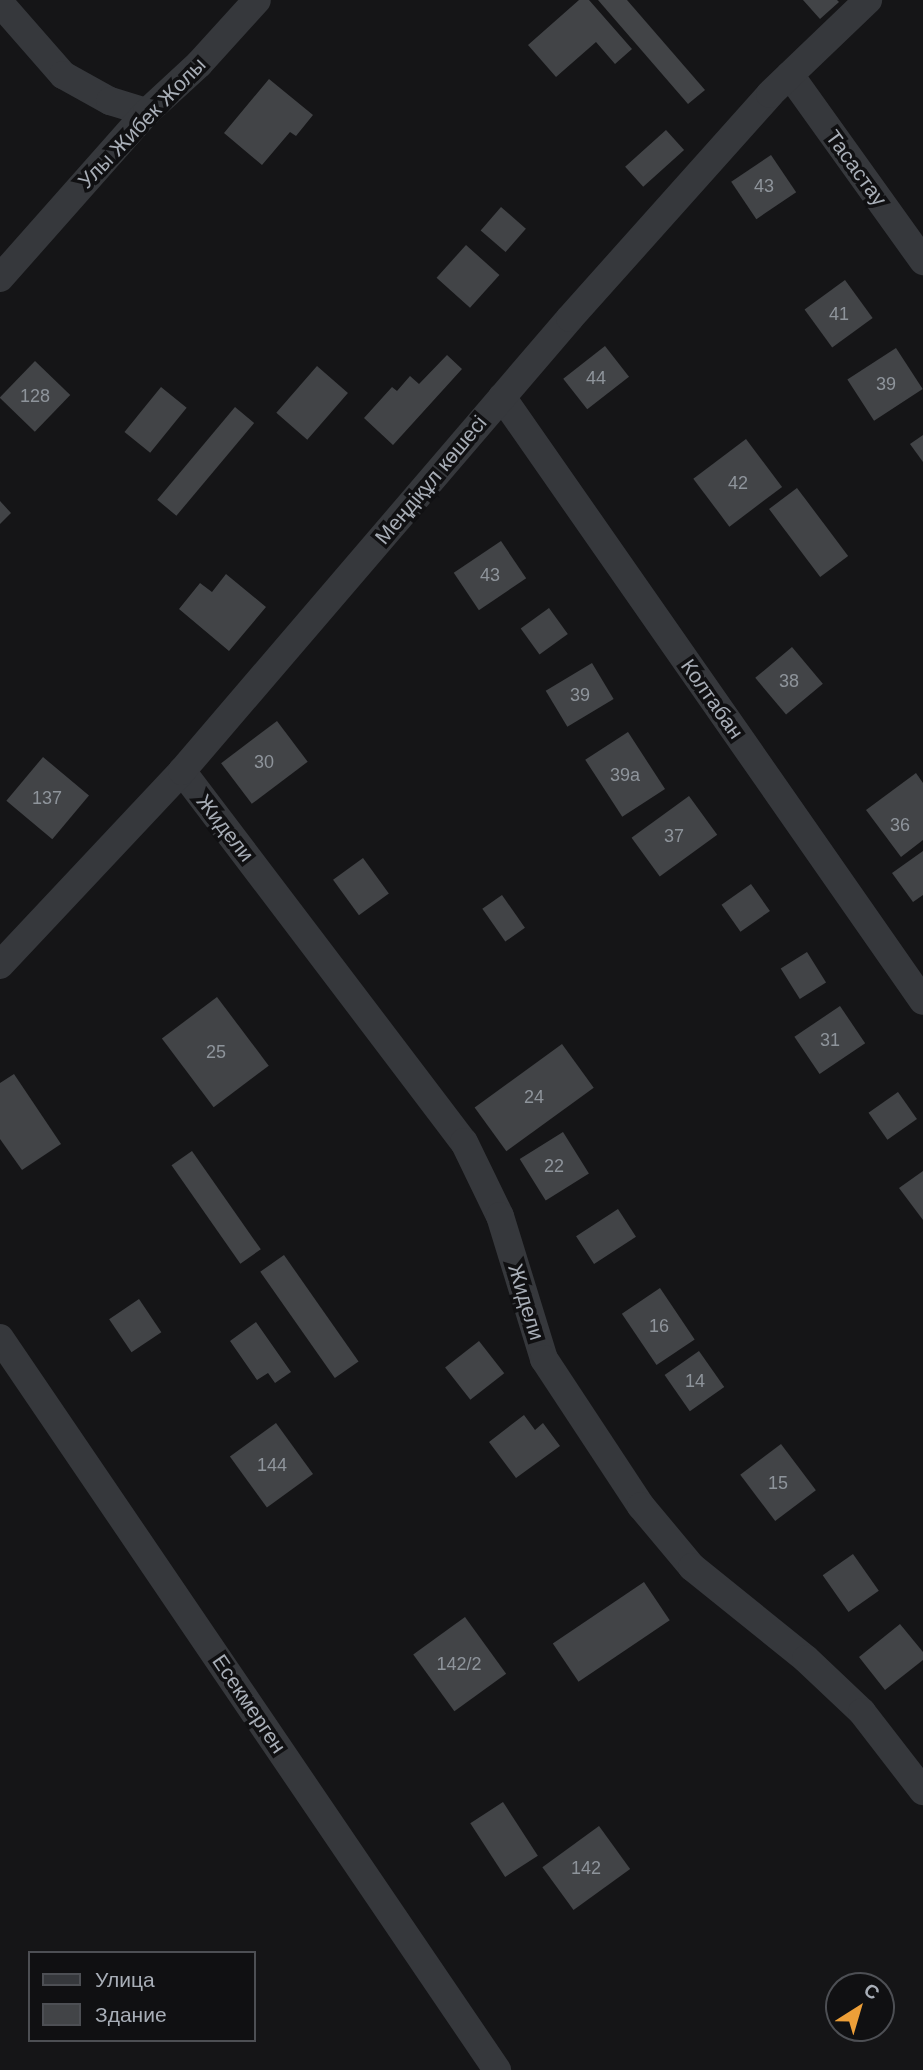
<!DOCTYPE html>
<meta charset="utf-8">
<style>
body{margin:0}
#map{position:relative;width:923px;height:2070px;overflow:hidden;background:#151517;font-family:Arial,sans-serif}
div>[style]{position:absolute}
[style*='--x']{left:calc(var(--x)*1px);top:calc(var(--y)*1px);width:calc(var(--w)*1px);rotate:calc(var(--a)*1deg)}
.building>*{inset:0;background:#424447;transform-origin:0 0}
.minor>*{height:28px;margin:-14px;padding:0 14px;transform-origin:14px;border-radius:14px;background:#36383c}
span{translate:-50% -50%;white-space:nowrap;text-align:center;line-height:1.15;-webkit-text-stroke:7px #101012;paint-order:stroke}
.number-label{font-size:18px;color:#8e949b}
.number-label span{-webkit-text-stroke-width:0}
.street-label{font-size:21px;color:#a8aeb7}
.legend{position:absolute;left:28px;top:1951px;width:228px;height:91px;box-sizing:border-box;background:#101012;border:2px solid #4d4f54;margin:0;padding:9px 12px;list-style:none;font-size:21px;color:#a8aeb7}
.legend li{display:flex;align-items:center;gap:14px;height:35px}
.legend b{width:35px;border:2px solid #4d4f54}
.north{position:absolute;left:825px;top:1972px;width:70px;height:70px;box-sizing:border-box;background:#101012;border:2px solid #4d4f54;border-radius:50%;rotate:37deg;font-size:19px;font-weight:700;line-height:28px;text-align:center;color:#a8aeb7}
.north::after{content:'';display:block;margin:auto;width:24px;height:32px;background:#ed9f38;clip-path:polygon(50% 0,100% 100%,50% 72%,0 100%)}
</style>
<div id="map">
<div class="building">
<div style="clip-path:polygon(579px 0,589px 0,632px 49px,615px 64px,596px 42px,556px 77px,528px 45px)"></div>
<div style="clip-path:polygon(598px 0,627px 0,705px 90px,688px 104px)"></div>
<div style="clip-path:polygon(803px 0,837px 0,839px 2px,820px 19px)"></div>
<div style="clip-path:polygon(269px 79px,313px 115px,296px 136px,290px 132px,262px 165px,224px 133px)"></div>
<div style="left:666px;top:130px;width:27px;height:55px;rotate:48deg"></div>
<div style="left:771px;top:155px;width:45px;height:48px;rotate:56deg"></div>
<div style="left:501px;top:207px;width:33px;height:31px;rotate:41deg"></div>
<div style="left:466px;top:245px;width:45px;height:44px;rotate:42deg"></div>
<div style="left:845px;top:280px;width:47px;height:50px;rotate:54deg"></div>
<div style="left:605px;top:346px;width:39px;height:53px;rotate:52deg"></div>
<div style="left:896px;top:348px;width:49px;height:58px;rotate:57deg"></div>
<div style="clip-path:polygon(447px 355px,462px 369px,393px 445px,364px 418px,392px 387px,397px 391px,410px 376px,419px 384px)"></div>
<div style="left:35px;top:361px;width:49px;height:51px;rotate:44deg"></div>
<div style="left:317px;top:366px;width:41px;height:62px;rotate:41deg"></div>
<div style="left:161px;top:387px;width:33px;height:58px;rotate:39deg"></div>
<div style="left:235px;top:407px;width:25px;height:121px;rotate:40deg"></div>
<div style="clip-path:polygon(923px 435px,923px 462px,910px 444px)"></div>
<div style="left:746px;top:439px;width:60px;height:66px;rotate:53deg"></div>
<div style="left:797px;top:488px;width:85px;height:35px;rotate:53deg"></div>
<div style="clip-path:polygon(0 501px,11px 513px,0 524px)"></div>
<div style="left:501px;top:541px;width:45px;height:57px;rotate:56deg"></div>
<div style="clip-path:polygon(226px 574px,266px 607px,229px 651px,179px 609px,200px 583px,212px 592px)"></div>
<div style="left:549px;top:608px;width:32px;height:35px;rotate:54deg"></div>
<div style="left:792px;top:647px;width:48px;height:48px;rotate:50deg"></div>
<div style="left:592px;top:663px;width:42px;height:54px;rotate:59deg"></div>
<div style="left:277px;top:721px;width:51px;height:70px;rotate:53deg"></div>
<div style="left:628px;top:732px;width:68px;height:51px;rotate:57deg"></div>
<div style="left:43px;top:757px;width:60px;height:57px;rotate:40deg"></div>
<div style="clip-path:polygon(916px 773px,923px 783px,923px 840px,901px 857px,866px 810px)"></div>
<div style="left:689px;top:796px;width:48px;height:71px;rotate:54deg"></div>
<div style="clip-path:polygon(923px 851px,923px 895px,913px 902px,892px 873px)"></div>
<div style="left:363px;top:858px;width:44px;height:37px;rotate:54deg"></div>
<div style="left:751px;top:884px;width:33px;height:36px;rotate:55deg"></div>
<div style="left:502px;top:895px;width:40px;height:24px;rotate:55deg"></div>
<div style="left:807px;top:952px;width:36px;height:31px;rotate:58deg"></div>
<div style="left:217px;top:997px;width:86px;height:69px;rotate:53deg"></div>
<div style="left:840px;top:1006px;width:45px;height:55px;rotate:56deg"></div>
<div style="left:562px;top:1044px;width:54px;height:108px;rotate:54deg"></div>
<div style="clip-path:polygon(14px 1074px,61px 1144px,22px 1170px,0 1139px,0 1083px)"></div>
<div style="left:898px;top:1092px;width:33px;height:36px;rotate:55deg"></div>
<div style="left:563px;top:1132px;width:49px;height:51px;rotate:58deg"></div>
<div style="left:192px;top:1151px;width:120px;height:25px;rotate:55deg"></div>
<div style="clip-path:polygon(923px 1171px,923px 1220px,899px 1188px)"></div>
<div style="left:618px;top:1209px;width:33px;height:50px;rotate:57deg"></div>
<div style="left:284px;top:1255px;width:130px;height:29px;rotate:55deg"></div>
<div style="left:660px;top:1288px;width:62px;height:46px;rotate:56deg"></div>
<div style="left:139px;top:1299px;width:40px;height:36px;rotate:56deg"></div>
<div style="clip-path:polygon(256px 1322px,291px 1372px,275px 1383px,268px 1373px,257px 1380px,230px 1341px)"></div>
<div style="left:479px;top:1341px;width:41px;height:43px;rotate:52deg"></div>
<div style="left:699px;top:1351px;width:44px;height:42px;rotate:55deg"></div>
<div style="clip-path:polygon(524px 1415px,535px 1430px,543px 1423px,560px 1446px,516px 1478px,489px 1442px)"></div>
<div style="left:276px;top:1423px;width:63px;height:57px;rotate:54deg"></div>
<div style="left:781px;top:1444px;width:58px;height:51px;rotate:53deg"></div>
<div style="left:853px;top:1554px;width:45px;height:37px;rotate:55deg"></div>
<div style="left:644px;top:1582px;width:46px;height:110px;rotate:56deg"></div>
<div style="left:465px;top:1617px;width:70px;height:64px;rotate:54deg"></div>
<div style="clip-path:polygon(900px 1624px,923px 1652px,923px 1660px,885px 1690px,859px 1657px)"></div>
<div style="left:503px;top:1802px;width:64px;height:39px;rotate:57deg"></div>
<div style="left:599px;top:1826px;width:53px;height:70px;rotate:54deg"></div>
</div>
<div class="minor">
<div style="--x:0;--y:3;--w:96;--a:48.8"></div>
<div style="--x:63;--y:75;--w:54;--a:29"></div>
<div style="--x:110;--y:101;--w:39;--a:17"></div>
<div style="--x:790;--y:75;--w:229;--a:54.4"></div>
<div style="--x:0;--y:278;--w:222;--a:-48.5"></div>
<div style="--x:147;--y:112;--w:71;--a:-42.7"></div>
<div style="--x:199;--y:64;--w:86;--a:-47.8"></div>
<div style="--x:502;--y:397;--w:736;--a:55.12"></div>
<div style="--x:182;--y:771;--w:466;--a:52.8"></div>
<div style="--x:464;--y:1142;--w:82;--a:64.1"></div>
<div style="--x:500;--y:1216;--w:150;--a:72.9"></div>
<div style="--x:544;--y:1359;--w:176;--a:56.6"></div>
<div style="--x:641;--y:1506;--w:80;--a:50.1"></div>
<div style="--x:692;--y:1567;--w:146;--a:38.9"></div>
<div style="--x:806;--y:1659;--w:77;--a:43.4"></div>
<div style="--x:862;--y:1712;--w:100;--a:52.3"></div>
<div style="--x:0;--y:965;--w:266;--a:-46.8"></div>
<div style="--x:182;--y:771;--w:596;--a:-49.42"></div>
<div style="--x:570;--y:318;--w:300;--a:-48.2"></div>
<div style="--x:770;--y:94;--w:136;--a:-43.8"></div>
<div style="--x:0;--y:1338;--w:885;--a:55.82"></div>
</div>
<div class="number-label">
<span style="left:764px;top:186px">43</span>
<span style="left:839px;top:314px">41</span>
<span style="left:596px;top:378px">44</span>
<span style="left:886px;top:384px">39</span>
<span style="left:35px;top:396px">128</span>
<span style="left:738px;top:483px">42</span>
<span style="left:490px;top:575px">43</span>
<span style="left:789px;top:681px">38</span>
<span style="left:580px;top:695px">39</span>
<span style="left:264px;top:762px">30</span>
<span style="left:625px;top:775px">39а</span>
<span style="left:47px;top:798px">137</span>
<span style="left:900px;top:825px">36</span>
<span style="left:674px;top:836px">37</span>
<span style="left:830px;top:1040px">31</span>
<span style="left:216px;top:1052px">25</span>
<span style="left:534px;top:1097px">24</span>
<span style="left:554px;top:1166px">22</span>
<span style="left:659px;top:1326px">16</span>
<span style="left:695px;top:1381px">14</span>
<span style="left:272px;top:1465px">144</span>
<span style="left:778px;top:1483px">15</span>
<span style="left:459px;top:1664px">142/2</span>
<span style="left:586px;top:1868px">142</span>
</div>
<div class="street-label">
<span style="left:142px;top:123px;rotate:-46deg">Улы Жибек Жолы</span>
<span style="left:856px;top:168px;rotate:54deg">Тасастау</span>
<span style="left:431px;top:480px;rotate:-50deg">Меңдіқұл көшесі</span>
<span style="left:712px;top:699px;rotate:55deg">Колтабан</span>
<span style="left:225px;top:828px;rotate:52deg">Жидели</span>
<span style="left:526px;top:1302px;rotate:73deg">Жидели</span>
<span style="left:249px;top:1704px;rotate:56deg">Eсекмерген</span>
</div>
<ul class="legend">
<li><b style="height:9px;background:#36383c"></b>Улица</li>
<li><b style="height:19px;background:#424447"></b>Здание</li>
</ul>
<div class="north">С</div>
</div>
